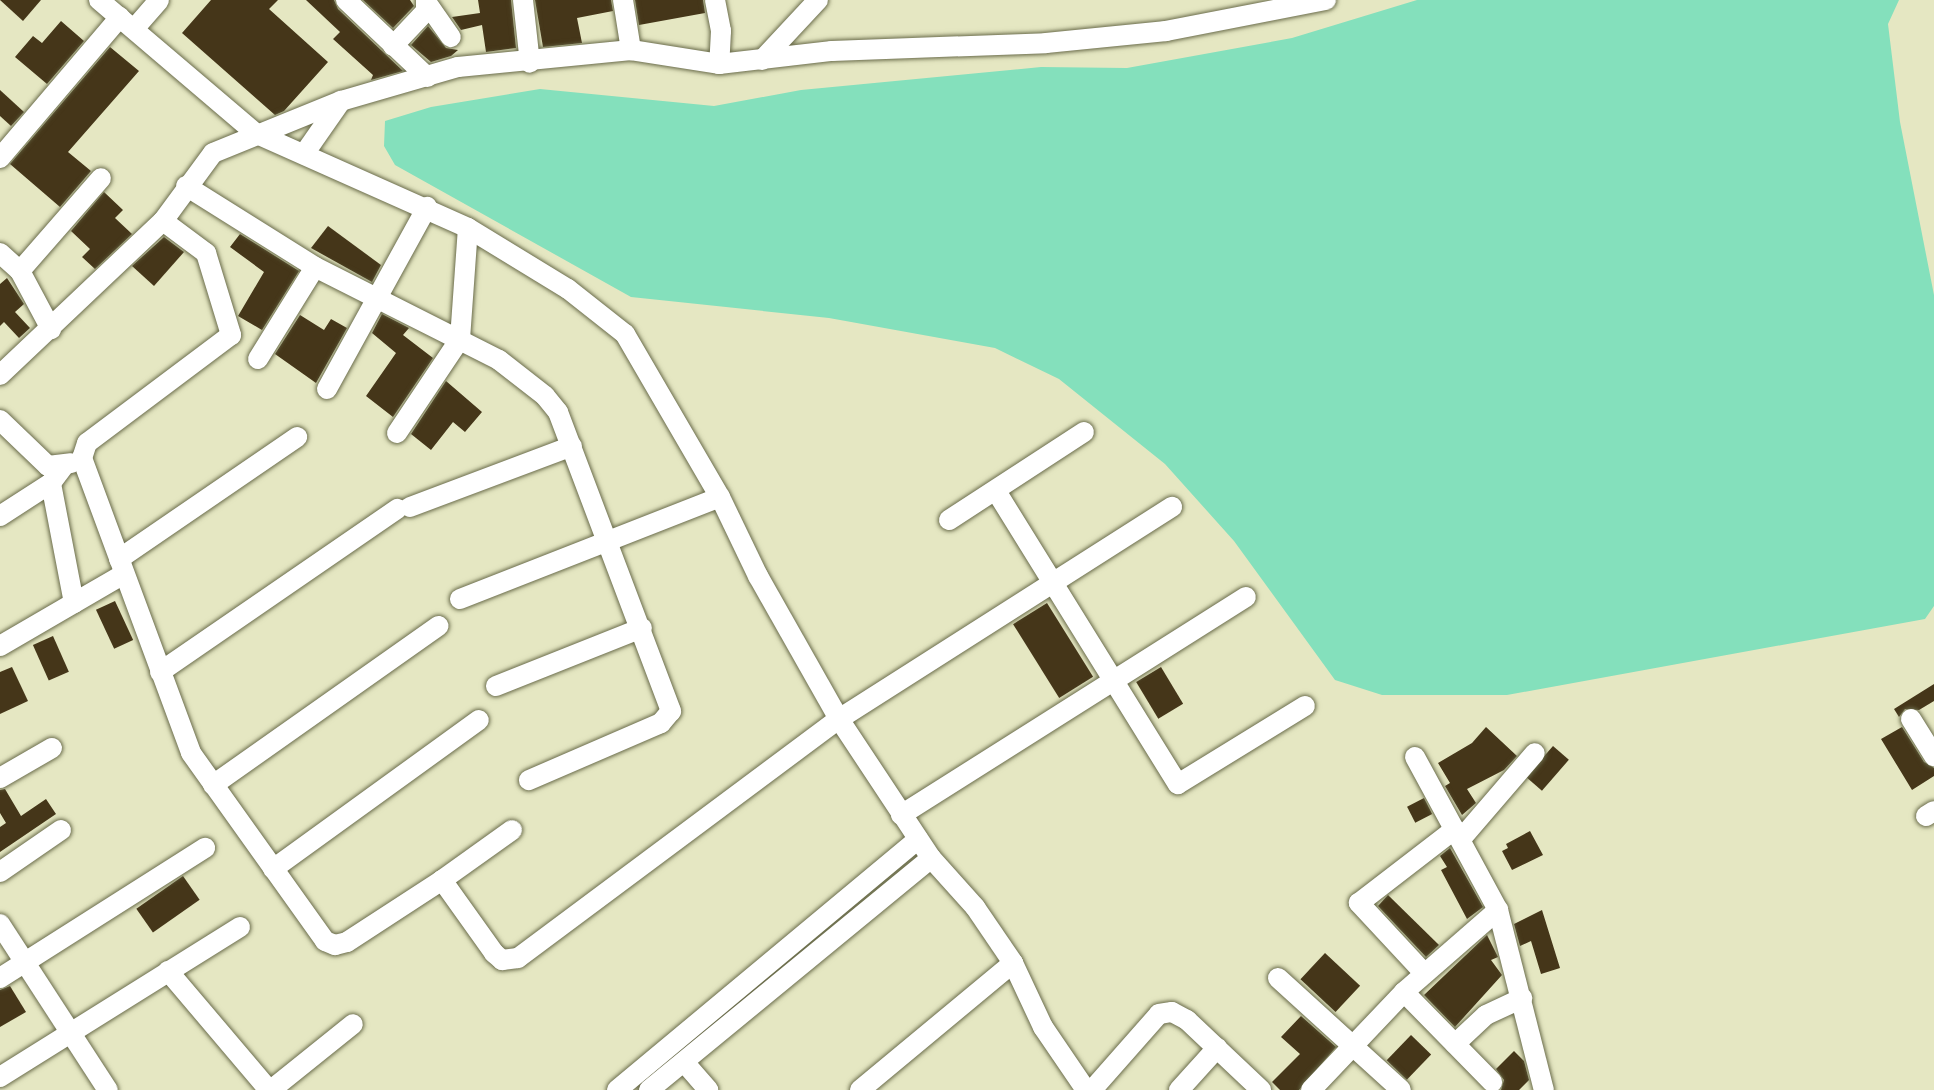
<!DOCTYPE html>
<style>
body{margin:0}
#map{position:relative;width:1934px;height:1090px;overflow:hidden;background:#e5e7c2;font-family:"Varela Round",sans-serif}
div>[style]{position:absolute}
[style*='--x']{left:calc(var(--x)*1px);top:calc(var(--y)*1px);width:calc(var(--w)*1px);rotate:calc(var(--a)*1deg)}
.water>*{inset:0;background:#84e0bc}
.building>*{inset:0;background:#453619;transform-origin:0 0}
.roads{filter:drop-shadow(0 0 2px #6a6c4b) drop-shadow(0 0 2px #6a6c4b)}
.minor>*{height:20px;margin:-10px;padding:0 10px;transform-origin:10px;border-radius:10px;background:#fff}
span{translate:-50% -50%;white-space:nowrap;text-align:center;line-height:1.15;-webkit-text-stroke:6px #e5e7c2;paint-order:stroke}
</style>
<div id="map">
<div class="water">
<div style="clip-path:polygon(1417px 0,1899px 0,1888px 24px,1900px 122px,1934px 295px,1934px 606px,1925px 619px,1507px 695px,1382px 695px,1335px 680px,1234px 541px,1165px 464px,1059px 379px,995px 348px,829px 318px,631px 297px,395px 165px,384px 146px,385px 121px,431px 107px,540px 89px,714px 106px,801px 90px,1041px 67px,1127px 68px,1292px 38px)"></div>
</div>
<div class="building">
<div style="clip-path:polygon(0 0,41px 0,23px 21px)"></div>
<div style="clip-path:polygon(211px 0,278px 0,269px 9px,328px 62px,284px 111px,275px 115px,182px 33px)"></div>
<div style="clip-path:polygon(306px 0,334px 0,338px 9px,403px 71px,371px 80px,373px 75px,333px 39px,340px 32px)"></div>
<div style="clip-path:polygon(363px 0,410px 0,414px 6px,393px 28px)"></div>
<div style="clip-path:polygon(478px 0,511px 0,516px 48px,486px 52px,482px 25px,461px 30px,452px 17px,480px 13px)"></div>
<div style="clip-path:polygon(535px 0,611px 0,613px 11px,577px 18px,582px 43px,543px 47px)"></div>
<div style="clip-path:polygon(635px 0,703px 0,705px 13px,639px 25px)"></div>
<div style="clip-path:polygon(61px 21px,84px 41px,47px 84px,15px 57px,33px 36px,42px 43px)"></div>
<div style="clip-path:polygon(428px 26px,446px 48px,458px 50px,451px 56px,431px 62px,411px 45px)"></div>
<div style="clip-path:polygon(110px 47px,139px 71px,68px 152px,91px 171px,60px 207px,10px 164px)"></div>
<div style="clip-path:polygon(0 90px,24px 112px,11px 126px,0 116px)"></div>
<div style="clip-path:polygon(104px 192px,123px 210px,115px 218px,132px 234px,95px 269px,82px 257px,90px 249px,71px 231px)"></div>
<div style="clip-path:polygon(328px 226px,381px 265px,372px 282px,311px 248px)"></div>
<div style="clip-path:polygon(240px 234px,299px 271px,262px 330px,238px 316px,264px 272px,230px 247px)"></div>
<div style="clip-path:polygon(164px 237px,184px 252px,154px 286px,132px 266px)"></div>
<div style="clip-path:polygon(7px 278px,24px 304px,15px 312px,30px 328px,19px 338px,4px 322px,0 326px,0 284px)"></div>
<div style="clip-path:polygon(382px 314px,409px 328px,403px 335px,433px 358px,393px 417px,366px 396px,396px 353px,372px 333px)"></div>
<div style="clip-path:polygon(300px 315px,324px 330px,331px 319px,347px 328px,316px 383px,275px 354px)"></div>
<div style="clip-path:polygon(446px 381px,482px 412px,465px 432px,453px 422px,431px 450px,411px 434px)"></div>
<div style="left:115px;top:601px;width:43px;height:21px;rotate:65deg"></div>
<div style="left:1047px;top:603px;width:87px;height:40px;rotate:58deg"></div>
<div style="left:53px;top:636px;width:39px;height:22px;rotate:66deg"></div>
<div style="clip-path:polygon(12px 667px,28px 701px,0 714px,0 672px)"></div>
<div style="left:1161px;top:667px;width:43px;height:29px;rotate:59deg"></div>
<div style="clip-path:polygon(1934px 684px,1934px 701px,1919px 710px,1905px 709px,1899px 717px,1894px 709px)"></div>
<div style="clip-path:polygon(1486px 727px,1517px 756px,1504px 770px,1467px 789px,1476px 803px,1462px 815px,1445px 786px,1450px 783px,1438px 763px,1472px 743px)"></div>
<div style="clip-path:polygon(1902px 727px,1924px 762px,1934px 768px,1934px 776px,1912px 790px,1881px 739px)"></div>
<div style="left:1553px;top:746px;width:21px;height:41px;rotate:41deg"></div>
<div style="clip-path:polygon(5px 789px,21px 816px,46px 799px,56px 814px,0 852px,0 827px,6px 823px,0 813px,0 790px)"></div>
<div style="left:1424px;top:798px;width:18px;height:19px;rotate:63deg"></div>
<div style="clip-path:polygon(1530px 831px,1543px 855px,1512px 870px,1502px 851px,1508px 848px,1506px 844px)"></div>
<div style="clip-path:polygon(1450px 848px,1483px 907px,1467px 919px,1441px 870px,1447px 867px,1440px 856px)"></div>
<div style="left:183px;top:876px;width:29px;height:57px;rotate:55deg"></div>
<div style="clip-path:polygon(1388px 895px,1439px 945px,1426px 957px,1378px 906px)"></div>
<div style="clip-path:polygon(1542px 910px,1560px 968px,1541px 974px,1531px 941px,1520px 946px,1514px 924px)"></div>
<div style="clip-path:polygon(1487px 935px,1498px 957px,1491px 960px,1502px 975px,1455px 1027px,1424px 995px)"></div>
<div style="left:1325px;top:953px;width:48px;height:36px;rotate:43deg"></div>
<div style="clip-path:polygon(10px 986px,26px 1012px,0 1027px,0 990px)"></div>
<div style="clip-path:polygon(1301px 1016px,1336px 1047px,1299px 1090px,1280px 1090px,1272px 1082px,1300px 1054px,1281px 1037px)"></div>
<div style="left:1411px;top:1035px;width:28px;height:35px;rotate:44deg"></div>
<div style="clip-path:polygon(1514px 1051px,1524px 1061px,1529px 1080px,1519px 1090px,1501px 1090px,1504px 1080px,1496px 1069px)"></div>
</div>
<div class="roads">
<div class="minor">
<div style="--x:99;--y:0;--w:205;--a:40.4"></div>
<div style="--x:255;--y:133;--w:233;--a:24"></div>
<div style="--x:468;--y:228;--w:117;--a:31.4"></div>
<div style="--x:568;--y:289;--w:73;--a:38.3"></div>
<div style="--x:625;--y:334;--w:189;--a:59.8"></div>
<div style="--x:720;--y:497;--w:88;--a:64.3"></div>
<div style="--x:758;--y:576;--w:164;--a:60.5"></div>
<div style="--x:839;--y:719;--w:167;--a:56.5"></div>
<div style="--x:931;--y:858;--w:66;--a:48.1"></div>
<div style="--x:975;--y:907;--w:68;--a:55.8"></div>
<div style="--x:1013;--y:963;--w:71;--a:64.9"></div>
<div style="--x:1043;--y:1027;--w:76;--a:55.7"></div>
<div style="--x:346;--y:0;--w:112;--a:43.5"></div>
<div style="--x:523;--y:0;--w:63;--a:83.7"></div>
<div style="--x:623;--y:0;--w:51;--a:80.9"></div>
<div style="--x:715;--y:0;--w:32;--a:79"></div>
<div style="--x:721;--y:31;--w:33;--a:93"></div>
<div style="--x:429;--y:6;--w:38;--a:55"></div>
<div style="--x:134;--y:29;--w:38;--a:-49"></div>
<div style="--x:393;--y:46;--w:48;--a:-46.7"></div>
<div style="--x:426;--y:11;--w:11;--a:-90"></div>
<div style="--x:762;--y:60;--w:82;--a:-47"></div>
<div style="--x:304;--y:154;--w:65;--a:-55.1"></div>
<div style="--x:0;--y:158;--w:185;--a:-49.6"></div>
<div style="--x:186;--y:186;--w:152;--a:32.1"></div>
<div style="--x:315;--y:267;--w:206;--a:26.8"></div>
<div style="--x:499;--y:360;--w:58;--a:38"></div>
<div style="--x:545;--y:396;--w:21;--a:51"></div>
<div style="--x:558;--y:412;--w:320;--a:69.3"></div>
<div style="--x:671;--y:711;--w:16;--a:130"></div>
<div style="--x:661;--y:723;--w:144;--a:156.6"></div>
<div style="--x:163;--y:221;--w:54;--a:36.7"></div>
<div style="--x:206;--y:253;--w:86;--a:73"></div>
<div style="--x:231;--y:335;--w:180;--a:143.1"></div>
<div style="--x:87;--y:443;--w:16;--a:108"></div>
<div style="--x:82;--y:458;--w:314;--a:69.7"></div>
<div style="--x:191;--y:753;--w:231;--a:54.5"></div>
<div style="--x:325;--y:941;--w:11;--a:22"></div>
<div style="--x:335;--y:945;--w:12;--a:-14"></div>
<div style="--x:347;--y:942;--w:113;--a:-33.1"></div>
<div style="--x:442;--y:880;--w:90;--a:54.5"></div>
<div style="--x:494;--y:953;--w:11;--a:41"></div>
<div style="--x:502;--y:960;--w:16;--a:-7"></div>
<div style="--x:518;--y:958;--w:400;--a:-36.7"></div>
<div style="--x:839;--y:719;--w:395;--a:-32.5"></div>
<div style="--x:0;--y:253;--w:27;--a:42"></div>
<div style="--x:20;--y:271;--w:66;--a:61.9"></div>
<div style="--x:20;--y:271;--w:123;--a:-48.9"></div>
<div style="--x:258;--y:359;--w:108;--a:-58.2"></div>
<div style="--x:0;--y:375;--w:224;--a:-43.4"></div>
<div style="--x:163;--y:221;--w:84;--a:-53.7"></div>
<div style="--x:213;--y:153;--w:138;--a:-22.1"></div>
<div style="--x:341;--y:101;--w:122;--a:-16.2"></div>
<div style="--x:458;--y:67;--w:174;--a:-5.6"></div>
<div style="--x:631;--y:50;--w:89;--a:9"></div>
<div style="--x:719;--y:64;--w:114;--a:-6.6"></div>
<div style="--x:832;--y:51;--w:214;--a:-2.1"></div>
<div style="--x:1046;--y:43;--w:121;--a:-5.7"></div>
<div style="--x:1166;--y:31;--w:163;--a:-11"></div>
<div style="--x:327;--y:389;--w:208;--a:-61.2"></div>
<div style="--x:0;--y:420;--w:66;--a:43.8"></div>
<div style="--x:48;--y:466;--w:23;--a:-7"></div>
<div style="--x:397;--y:433;--w:113;--a:-56.2"></div>
<div style="--x:460;--y:339;--w:111;--a:-85.9"></div>
<div style="--x:996;--y:491;--w:345;--a:58.2"></div>
<div style="--x:1178;--y:784;--w:149;--a:-31.6"></div>
<div style="--x:410;--y:507;--w:173;--a:-20.6"></div>
<div style="--x:0;--y:516;--w:61;--a:-32.9"></div>
<div style="--x:949;--y:520;--w:161;--a:-33.1"></div>
<div style="--x:119;--y:559;--w:216;--a:-34.4"></div>
<div style="--x:460;--y:599;--w:279;--a:-21.4"></div>
<div style="--x:74;--y:603;--w:58;--a:-30.1"></div>
<div style="--x:0;--y:646;--w:86;--a:-30.2"></div>
<div style="--x:74;--y:603;--w:122;--a:-100.9"></div>
<div style="--x:51;--y:483;--w:20;--a:-53"></div>
<div style="--x:160;--y:672;--w:288;--a:-34.5"></div>
<div style="--x:496;--y:686;--w:157;--a:-21.7"></div>
<div style="--x:1911;--y:719;--w:44;--a:58.1"></div>
<div style="--x:1415;--y:757;--w:174;--a:61.5"></div>
<div style="--x:1498;--y:910;--w:186;--a:75.7"></div>
<div style="--x:0;--y:778;--w:60;--a:-30"></div>
<div style="--x:213;--y:785;--w:276;--a:-35.2"></div>
<div style="--x:901;--y:815;--w:408;--a:-32.3"></div>
<div style="--x:1926;--y:816;--w:9;--a:-32"></div>
<div style="--x:1461;--y:839;--w:113;--a:-49.3"></div>
<div style="--x:273;--y:869;--w:254;--a:-35.9"></div>
<div style="--x:0;--y:872;--w:74;--a:-34.5"></div>
<div style="--x:442;--y:880;--w:86;--a:-35.5"></div>
<div style="--x:0;--y:924;--w:198;--a:57"></div>
<div style="--x:168;--y:971;--w:156;--a:49.7"></div>
<div style="--x:1424;--y:973;--w:96;--a:-132.9"></div>
<div style="--x:1359;--y:903;--w:121;--a:-37.6"></div>
<div style="--x:0;--y:978;--w:243;--a:-32.4"></div>
<div style="--x:1278;--y:978;--w:166;--a:42.3"></div>
<div style="--x:1404;--y:992;--w:126;--a:45.6"></div>
<div style="--x:1455;--y:1044;--w:42;--a:-43.1"></div>
<div style="--x:1486;--y:1015;--w:40;--a:-25"></div>
<div style="--x:684;--y:1062;--w:37;--a:49"></div>
<div style="--x:0;--y:1077;--w:283;--a:-32"></div>
<div style="--x:271;--y:1090;--w:105;--a:-38.8"></div>
<div style="--x:617;--y:1090;--w:392;--a:-39.8"></div>
<div style="--x:649;--y:1090;--w:365;--a:-39.4"></div>
<div style="--x:860;--y:1090;--w:199;--a:-39.7"></div>
<div style="--x:1092;--y:1090;--w:101;--a:-48.6"></div>
<div style="--x:1159;--y:1014;--w:13;--a:-9"></div>
<div style="--x:1172;--y:1012;--w:17;--a:28"></div>
<div style="--x:1187;--y:1020;--w:102;--a:43.4"></div>
<div style="--x:1179;--y:1090;--w:57;--a:-47.9"></div>
<div style="--x:1311;--y:1090;--w:135;--a:-46.5"></div>
<div style="--x:1404;--y:992;--w:125;--a:-41.1"></div>
</div>
</div>
</div>
